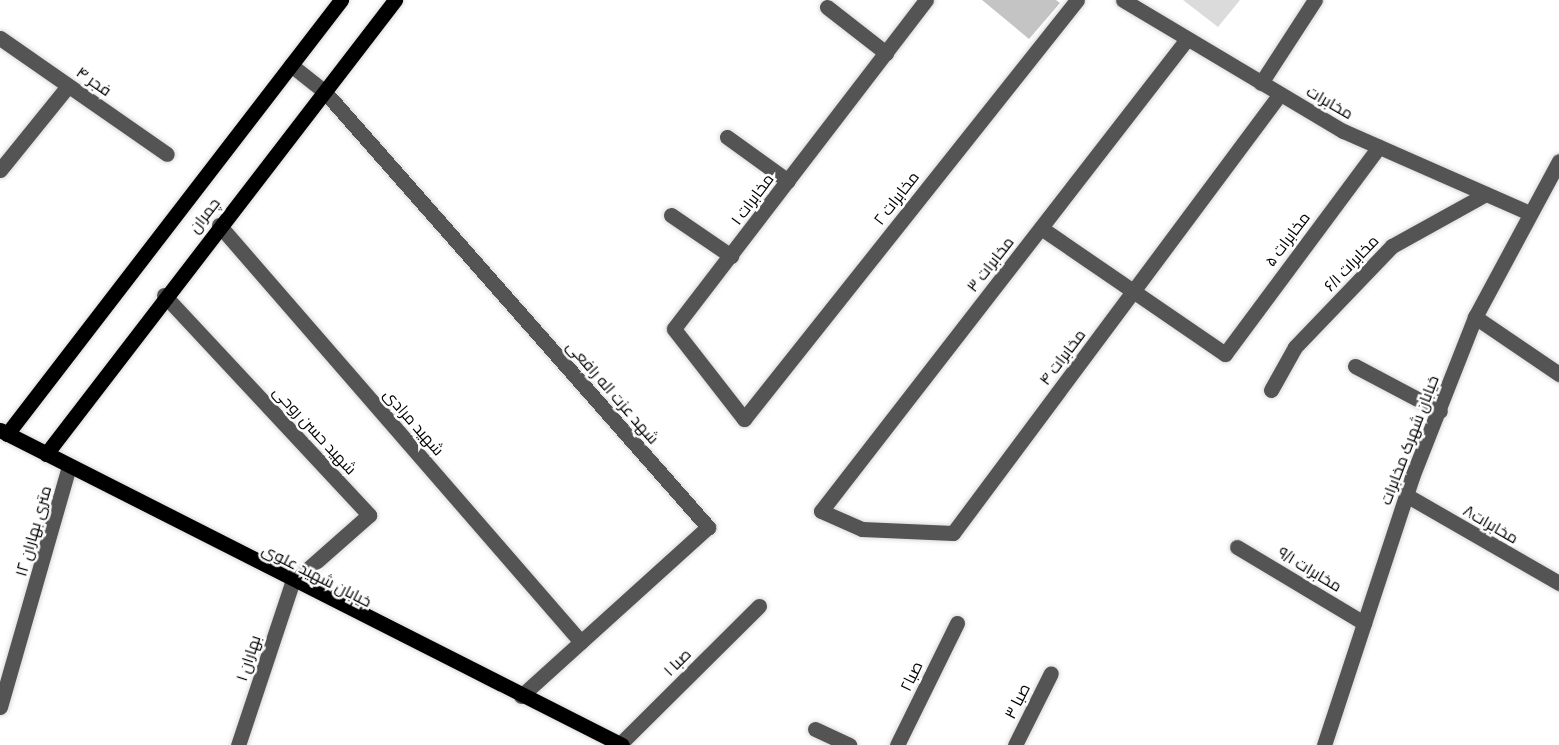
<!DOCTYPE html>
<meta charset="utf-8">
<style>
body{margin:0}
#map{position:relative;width:1559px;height:745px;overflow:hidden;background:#fff;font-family:"Archivo Narrow",Cairo,sans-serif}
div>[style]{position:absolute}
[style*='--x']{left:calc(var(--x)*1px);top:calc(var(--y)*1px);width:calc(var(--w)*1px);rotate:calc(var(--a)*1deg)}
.green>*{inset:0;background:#dbdbdb}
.building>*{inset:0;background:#c4c4c4}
.roads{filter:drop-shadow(0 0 2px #dbdbdb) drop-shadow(0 0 2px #dbdbdb)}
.minor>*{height:15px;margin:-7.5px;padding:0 7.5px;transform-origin:7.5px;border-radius:7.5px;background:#545454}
.major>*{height:15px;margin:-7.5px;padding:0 7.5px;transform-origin:7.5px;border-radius:7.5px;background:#000}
span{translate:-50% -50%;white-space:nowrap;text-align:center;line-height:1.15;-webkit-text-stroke:5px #fff;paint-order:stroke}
.street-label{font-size:16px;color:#000}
</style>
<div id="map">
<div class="green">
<div style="clip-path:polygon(1183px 0,1240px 0,1218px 27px)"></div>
</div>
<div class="building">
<div style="clip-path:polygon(982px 0,1056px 0,1060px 3px,1029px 39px)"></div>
</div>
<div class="roads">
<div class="minor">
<div style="--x:926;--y:0;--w:414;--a:127.5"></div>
<div style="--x:674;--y:329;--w:114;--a:52.1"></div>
<div style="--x:744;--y:419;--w:535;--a:-51.52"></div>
<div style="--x:1123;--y:0;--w:256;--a:30.8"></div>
<div style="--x:1343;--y:131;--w:204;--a:23.7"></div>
<div style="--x:827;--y:7;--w:75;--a:37.9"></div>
<div style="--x:0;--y:38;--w:203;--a:34.8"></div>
<div style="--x:1187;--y:39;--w:597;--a:127.79"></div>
<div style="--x:821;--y:511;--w:45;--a:23.7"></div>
<div style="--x:862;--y:529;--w:91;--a:2.5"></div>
<div style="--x:953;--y:533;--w:547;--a:-53.32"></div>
<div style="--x:291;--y:65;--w:43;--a:38.5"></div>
<div style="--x:325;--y:92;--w:580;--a:48.64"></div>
<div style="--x:708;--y:527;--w:252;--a:137.9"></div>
<div style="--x:1261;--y:83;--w:99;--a:-57"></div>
<div style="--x:727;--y:137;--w:75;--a:35.8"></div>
<div style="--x:0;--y:170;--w:108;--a:-51"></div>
<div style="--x:671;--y:215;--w:73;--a:34.3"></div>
<div style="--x:219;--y:225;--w:552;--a:49.04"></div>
<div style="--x:1041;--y:228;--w:223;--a:34.4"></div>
<div style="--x:1225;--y:354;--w:258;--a:-53.4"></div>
<div style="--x:164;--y:295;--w:301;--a:47"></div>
<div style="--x:369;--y:515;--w:103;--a:138.6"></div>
<div style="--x:292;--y:583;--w:171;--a:108.4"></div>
<div style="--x:1475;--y:317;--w:102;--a:34.2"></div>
<div style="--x:1355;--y:366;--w:96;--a:27.9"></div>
<div style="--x:1271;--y:390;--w:49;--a:-60.8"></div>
<div style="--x:1295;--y:347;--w:140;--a:-46.2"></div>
<div style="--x:1392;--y:246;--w:107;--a:-29"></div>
<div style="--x:1406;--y:495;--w:177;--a:29.9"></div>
<div style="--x:1237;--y:547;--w:148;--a:30.9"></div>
<div style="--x:0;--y:707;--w:250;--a:-74"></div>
<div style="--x:815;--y:729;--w:38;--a:25"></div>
<div style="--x:620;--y:744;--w:196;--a:-44.8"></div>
<div style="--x:897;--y:745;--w:136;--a:-63.8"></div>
<div style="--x:1015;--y:745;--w:80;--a:-63.4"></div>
<div style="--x:1324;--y:745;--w:282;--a:-71.8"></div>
<div style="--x:1412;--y:477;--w:172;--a:-68.5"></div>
<div style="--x:1475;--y:317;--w:177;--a:-61.7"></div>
</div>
<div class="major">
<div style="--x:0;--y:430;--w:697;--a:26.86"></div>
<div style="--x:7;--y:434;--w:548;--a:-52.42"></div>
<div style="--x:46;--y:454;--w:573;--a:-52.45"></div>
</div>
</div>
<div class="street-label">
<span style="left:94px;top:81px;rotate:35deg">فجر ۴</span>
<span style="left:1330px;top:102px;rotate:30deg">مخابرات</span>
<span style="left:896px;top:198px;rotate:-52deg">مخابرات ۲</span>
<span style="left:752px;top:199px;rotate:-53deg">مخابرات ۱</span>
<span style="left:204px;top:215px;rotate:-52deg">چمران</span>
<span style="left:1287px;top:239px;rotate:-53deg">مخابرات ۵</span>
<span style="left:1351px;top:263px;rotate:-46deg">مخابرات ۶/۱</span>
<span style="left:990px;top:264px;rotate:-52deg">مخابرات ۳</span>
<span style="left:1062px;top:357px;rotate:-53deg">مخابرات ۴</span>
<span style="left:613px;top:392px;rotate:49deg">شهد عزت اله رافعی</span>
<span style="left:414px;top:422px;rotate:49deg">شهید مرادی</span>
<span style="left:315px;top:430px;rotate:47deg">شهید حسن روحی</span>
<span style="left:1409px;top:440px;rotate:-69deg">خیابان شهرک مخابرات</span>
<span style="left:1491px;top:524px;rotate:30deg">مخابرات۸</span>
<span style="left:33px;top:531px;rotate:-74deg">۱۲ متری بهاران</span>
<span style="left:1310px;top:569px;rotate:31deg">مخابرات ۹/۱</span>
<span style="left:317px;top:575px;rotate:27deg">خیابان شهید علوی</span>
<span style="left:248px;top:658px;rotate:-72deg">بهاران ۱</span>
<span style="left:677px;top:662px;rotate:-45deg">صبا ۱</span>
<span style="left:911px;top:676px;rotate:-64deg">صبا۲</span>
<span style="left:1017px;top:701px;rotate:-63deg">صبا ۳</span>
</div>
</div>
